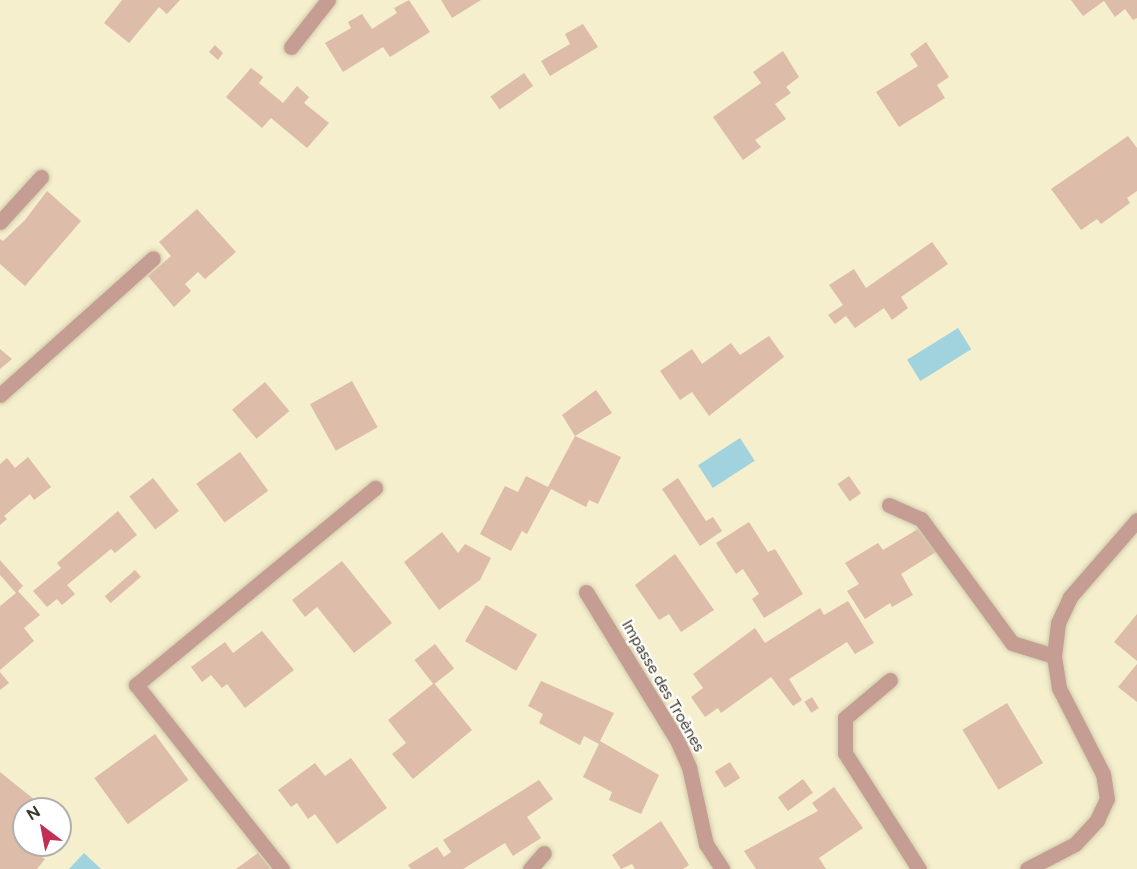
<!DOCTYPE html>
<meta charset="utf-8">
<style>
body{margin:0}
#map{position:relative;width:1137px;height:869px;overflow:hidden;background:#f5efcd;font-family:Figtree,sans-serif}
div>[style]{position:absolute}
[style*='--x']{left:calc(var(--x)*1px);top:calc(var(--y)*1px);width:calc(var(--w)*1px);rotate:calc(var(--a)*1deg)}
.water>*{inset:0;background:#a0d3de;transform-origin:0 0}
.building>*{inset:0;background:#ddbca9;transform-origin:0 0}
.roads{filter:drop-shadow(0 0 2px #d0cbad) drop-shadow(0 0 2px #d0cbad)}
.service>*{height:15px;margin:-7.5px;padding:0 7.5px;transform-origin:7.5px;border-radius:7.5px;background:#c69d92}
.minor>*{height:15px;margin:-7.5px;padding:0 7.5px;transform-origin:7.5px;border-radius:7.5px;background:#c69d92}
span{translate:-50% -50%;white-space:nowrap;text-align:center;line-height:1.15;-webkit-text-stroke:4.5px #fff;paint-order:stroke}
.street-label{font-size:16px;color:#3c392c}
.north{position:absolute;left:12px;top:797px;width:60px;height:60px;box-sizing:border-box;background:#fff;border:2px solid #b1b0ab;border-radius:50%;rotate:328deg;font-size:16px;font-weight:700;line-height:24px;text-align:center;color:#3c392c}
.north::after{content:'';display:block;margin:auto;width:21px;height:27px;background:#c03054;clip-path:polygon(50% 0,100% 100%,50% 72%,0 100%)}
</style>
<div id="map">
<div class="water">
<div style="left:958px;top:328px;width:25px;height:60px;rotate:58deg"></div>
<div style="left:740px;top:438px;width:27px;height:50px;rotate:57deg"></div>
<div style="clip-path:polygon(84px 853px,101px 869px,69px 869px)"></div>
</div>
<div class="building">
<div style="clip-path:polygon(122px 0,180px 0,167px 14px,159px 7px,129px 43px,104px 23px)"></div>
<div style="clip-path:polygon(409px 0,430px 32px,390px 57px,383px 47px,343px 72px,325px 43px,351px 28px,348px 22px,362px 14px,372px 29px,397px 13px,394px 8px)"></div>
<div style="clip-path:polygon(441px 0,481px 0,452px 18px)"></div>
<div style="clip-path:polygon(1071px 0,1137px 0,1137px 18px,1133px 20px,1125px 9px,1115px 17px,1104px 1px,1083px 16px)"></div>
<div style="clip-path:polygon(583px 24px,598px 47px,550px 76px,541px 61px,570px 44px,565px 34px)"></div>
<div style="clip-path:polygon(926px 42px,949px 77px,937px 85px,945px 98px,899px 127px,876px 92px,918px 66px,910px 54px)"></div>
<div style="clip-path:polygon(215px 45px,223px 53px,218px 60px,209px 52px)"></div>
<div style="clip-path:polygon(783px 51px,799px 77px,786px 87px,791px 93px,775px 104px,786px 119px,755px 140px,761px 147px,743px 160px,713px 117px,761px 83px,753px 72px)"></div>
<div style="clip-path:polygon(251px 68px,263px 77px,259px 83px,283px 103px,297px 86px,309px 97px,304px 103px,329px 123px,307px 148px,271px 118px,262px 128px,226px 97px)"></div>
<div style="left:524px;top:73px;width:16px;height:41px;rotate:55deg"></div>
<div style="clip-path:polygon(1128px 136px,1137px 148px,1137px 191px,1127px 198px,1130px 203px,1101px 224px,1097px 219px,1081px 230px,1051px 189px)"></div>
<div style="clip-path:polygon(47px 191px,81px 221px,25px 286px,0 264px,0 239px,3px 241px,25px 220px)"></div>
<div style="clip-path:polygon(197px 209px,236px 252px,205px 279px,198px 272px,185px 284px,191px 291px,174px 307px,148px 276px,171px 256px,159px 242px)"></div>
<div style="clip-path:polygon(932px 242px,948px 264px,901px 297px,908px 308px,892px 320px,884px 308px,855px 328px,846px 316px,835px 324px,828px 315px,843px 305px,829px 285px,854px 269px,866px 288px)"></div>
<div style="clip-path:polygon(769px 336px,784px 357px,709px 416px,692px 392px,680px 400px,660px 371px,692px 349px,702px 364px,731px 343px,740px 355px)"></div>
<div style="clip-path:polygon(0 349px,12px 359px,0 369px)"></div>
<div style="left:352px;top:381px;width:53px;height:48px;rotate:61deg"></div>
<div style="left:265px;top:382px;width:38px;height:43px;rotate:50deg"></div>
<div style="clip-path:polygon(596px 390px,612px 413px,575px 436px,562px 415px)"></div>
<div style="clip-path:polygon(575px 436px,621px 457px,598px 504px,589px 500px,586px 507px,551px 489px,527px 534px,522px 531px,511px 551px,480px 534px,505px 486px,518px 492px,526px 476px,548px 487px)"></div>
<div style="left:240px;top:452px;width:48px;height:54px;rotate:54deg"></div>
<div style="clip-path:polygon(28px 457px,51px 487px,34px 500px,30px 494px,4px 516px,7px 519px,0 525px,0 464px,7px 458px,15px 468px)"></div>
<div style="left:849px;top:476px;width:21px;height:14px;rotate:55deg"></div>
<div style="left:153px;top:478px;width:42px;height:30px;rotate:52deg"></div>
<div style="clip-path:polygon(678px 478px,706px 521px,713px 517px,722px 531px,700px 546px,662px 489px)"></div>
<div style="clip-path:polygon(118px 511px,137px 535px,115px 553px,111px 549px,67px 585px,75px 594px,62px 605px,57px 599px,47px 607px,33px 591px,61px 568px,57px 563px)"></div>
<div style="clip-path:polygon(749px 522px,768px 552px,775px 549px,803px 594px,764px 618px,752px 599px,759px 594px,743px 569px,736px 574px,716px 543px)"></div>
<div style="clip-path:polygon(918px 529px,936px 552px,901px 574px,913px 595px,892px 607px,890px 603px,865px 619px,847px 591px,859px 584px,845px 563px,878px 543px,883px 550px)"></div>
<div style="clip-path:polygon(442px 532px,458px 553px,465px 544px,491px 558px,480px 580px,439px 610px,404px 562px)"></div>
<div style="clip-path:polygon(675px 554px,714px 610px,681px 632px,669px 614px,659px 620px,635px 585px)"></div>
<div style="clip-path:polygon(0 560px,23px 586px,18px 591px,40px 615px,24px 628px,34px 641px,0 670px,0 606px,16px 593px,0 575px)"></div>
<div style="clip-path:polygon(342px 561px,392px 623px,354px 653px,317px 607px,305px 617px,292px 600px)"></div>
<div style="left:135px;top:570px;width:9px;height:40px;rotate:49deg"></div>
<div style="clip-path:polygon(848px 601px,874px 643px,855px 654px,847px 642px,789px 679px,802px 700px,793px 706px,771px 677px,721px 713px,718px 708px,705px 717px,691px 697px,703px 688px,693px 674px,755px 628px,765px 643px,820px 608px,824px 615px)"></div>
<div style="left:486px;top:605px;width:59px;height:42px;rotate:30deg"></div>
<div style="clip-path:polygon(1137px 614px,1137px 661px,1114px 642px)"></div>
<div style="clip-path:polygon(262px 631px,294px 670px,245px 708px,227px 684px,222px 688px,211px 675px,202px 682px,191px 667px,225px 642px,233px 653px)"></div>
<div style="left:435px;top:644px;width:31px;height:26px;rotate:52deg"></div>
<div style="clip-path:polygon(1137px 664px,1137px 702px,1118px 687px)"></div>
<div style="clip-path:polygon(0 672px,9px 683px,0 690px)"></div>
<div style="clip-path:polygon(541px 681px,614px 713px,600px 741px,659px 775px,641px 814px,609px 800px,612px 792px,583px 777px,599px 744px,584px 736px,580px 745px,539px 723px,543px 714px,528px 706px)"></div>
<div style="clip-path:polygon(434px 683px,472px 730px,413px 779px,392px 754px,406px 743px,388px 720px)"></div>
<div style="left:812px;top:697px;width:13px;height:9px;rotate:58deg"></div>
<div style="left:1007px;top:703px;width:70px;height:52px;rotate:59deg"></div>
<div style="left:155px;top:734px;width:57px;height:75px;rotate:54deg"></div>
<div style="clip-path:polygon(351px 758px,387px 808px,337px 844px,315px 814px,308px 819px,297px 803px,291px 807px,278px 790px,315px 763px,325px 776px)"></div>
<div style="left:730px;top:762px;width:19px;height:18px;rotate:58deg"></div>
<div style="clip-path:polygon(0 772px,46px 809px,24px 809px,24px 845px,45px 859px,37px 869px,0 869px)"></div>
<div style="left:803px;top:779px;width:17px;height:31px;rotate:54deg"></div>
<div style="clip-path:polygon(539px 780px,553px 799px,527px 817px,541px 838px,513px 856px,505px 843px,463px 869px,411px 869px,408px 865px,437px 847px,444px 857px,451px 852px,443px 840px)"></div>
<div style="clip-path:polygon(834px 787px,863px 828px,819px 858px,826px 869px,756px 869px,744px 851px,818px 811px,812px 803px)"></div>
<div style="clip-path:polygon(661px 821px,689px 865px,683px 869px,635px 869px,632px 864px,621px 869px,612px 855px)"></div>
<div style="clip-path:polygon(258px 853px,271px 869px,236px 869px)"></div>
</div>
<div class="roads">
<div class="service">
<div style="--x:0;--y:222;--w:61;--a:-47.7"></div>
<div style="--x:0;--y:395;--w:205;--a:-41.8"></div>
<div style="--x:889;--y:505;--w:35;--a:24"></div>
<div style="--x:921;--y:519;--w:154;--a:53.7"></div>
<div style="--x:1012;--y:643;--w:44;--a:17.2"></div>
<div style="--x:890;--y:680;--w:59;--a:139.8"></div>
<div style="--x:845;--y:718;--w:35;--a:90"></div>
<div style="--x:845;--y:753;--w:138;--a:57.5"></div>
<div style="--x:282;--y:869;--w:235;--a:-128.4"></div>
<div style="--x:136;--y:685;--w:310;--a:-39.5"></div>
<div style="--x:530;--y:869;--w:21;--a:-49"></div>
</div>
<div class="minor">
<div style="--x:291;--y:47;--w:60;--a:-51.8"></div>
<div style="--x:586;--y:592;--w:174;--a:58.4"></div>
<div style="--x:677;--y:740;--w:30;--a:66"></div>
<div style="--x:689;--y:767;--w:79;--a:77.6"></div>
<div style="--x:706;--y:844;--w:30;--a:57"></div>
<div style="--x:1027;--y:869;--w:54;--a:-27.5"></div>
<div style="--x:1075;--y:844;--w:33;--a:-47"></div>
<div style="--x:1097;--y:820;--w:23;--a:-65"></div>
<div style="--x:1107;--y:799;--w:25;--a:-99"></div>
<div style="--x:1103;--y:774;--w:97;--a:-117.1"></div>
<div style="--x:1059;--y:688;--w:32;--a:-99"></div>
<div style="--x:1054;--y:656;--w:33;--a:-83"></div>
<div style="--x:1058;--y:623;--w:29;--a:-65"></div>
<div style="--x:1070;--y:597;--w:102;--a:-49"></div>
</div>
</div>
<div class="street-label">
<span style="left:663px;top:686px;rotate:60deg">Impasse des Troènes</span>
</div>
<div class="north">N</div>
</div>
